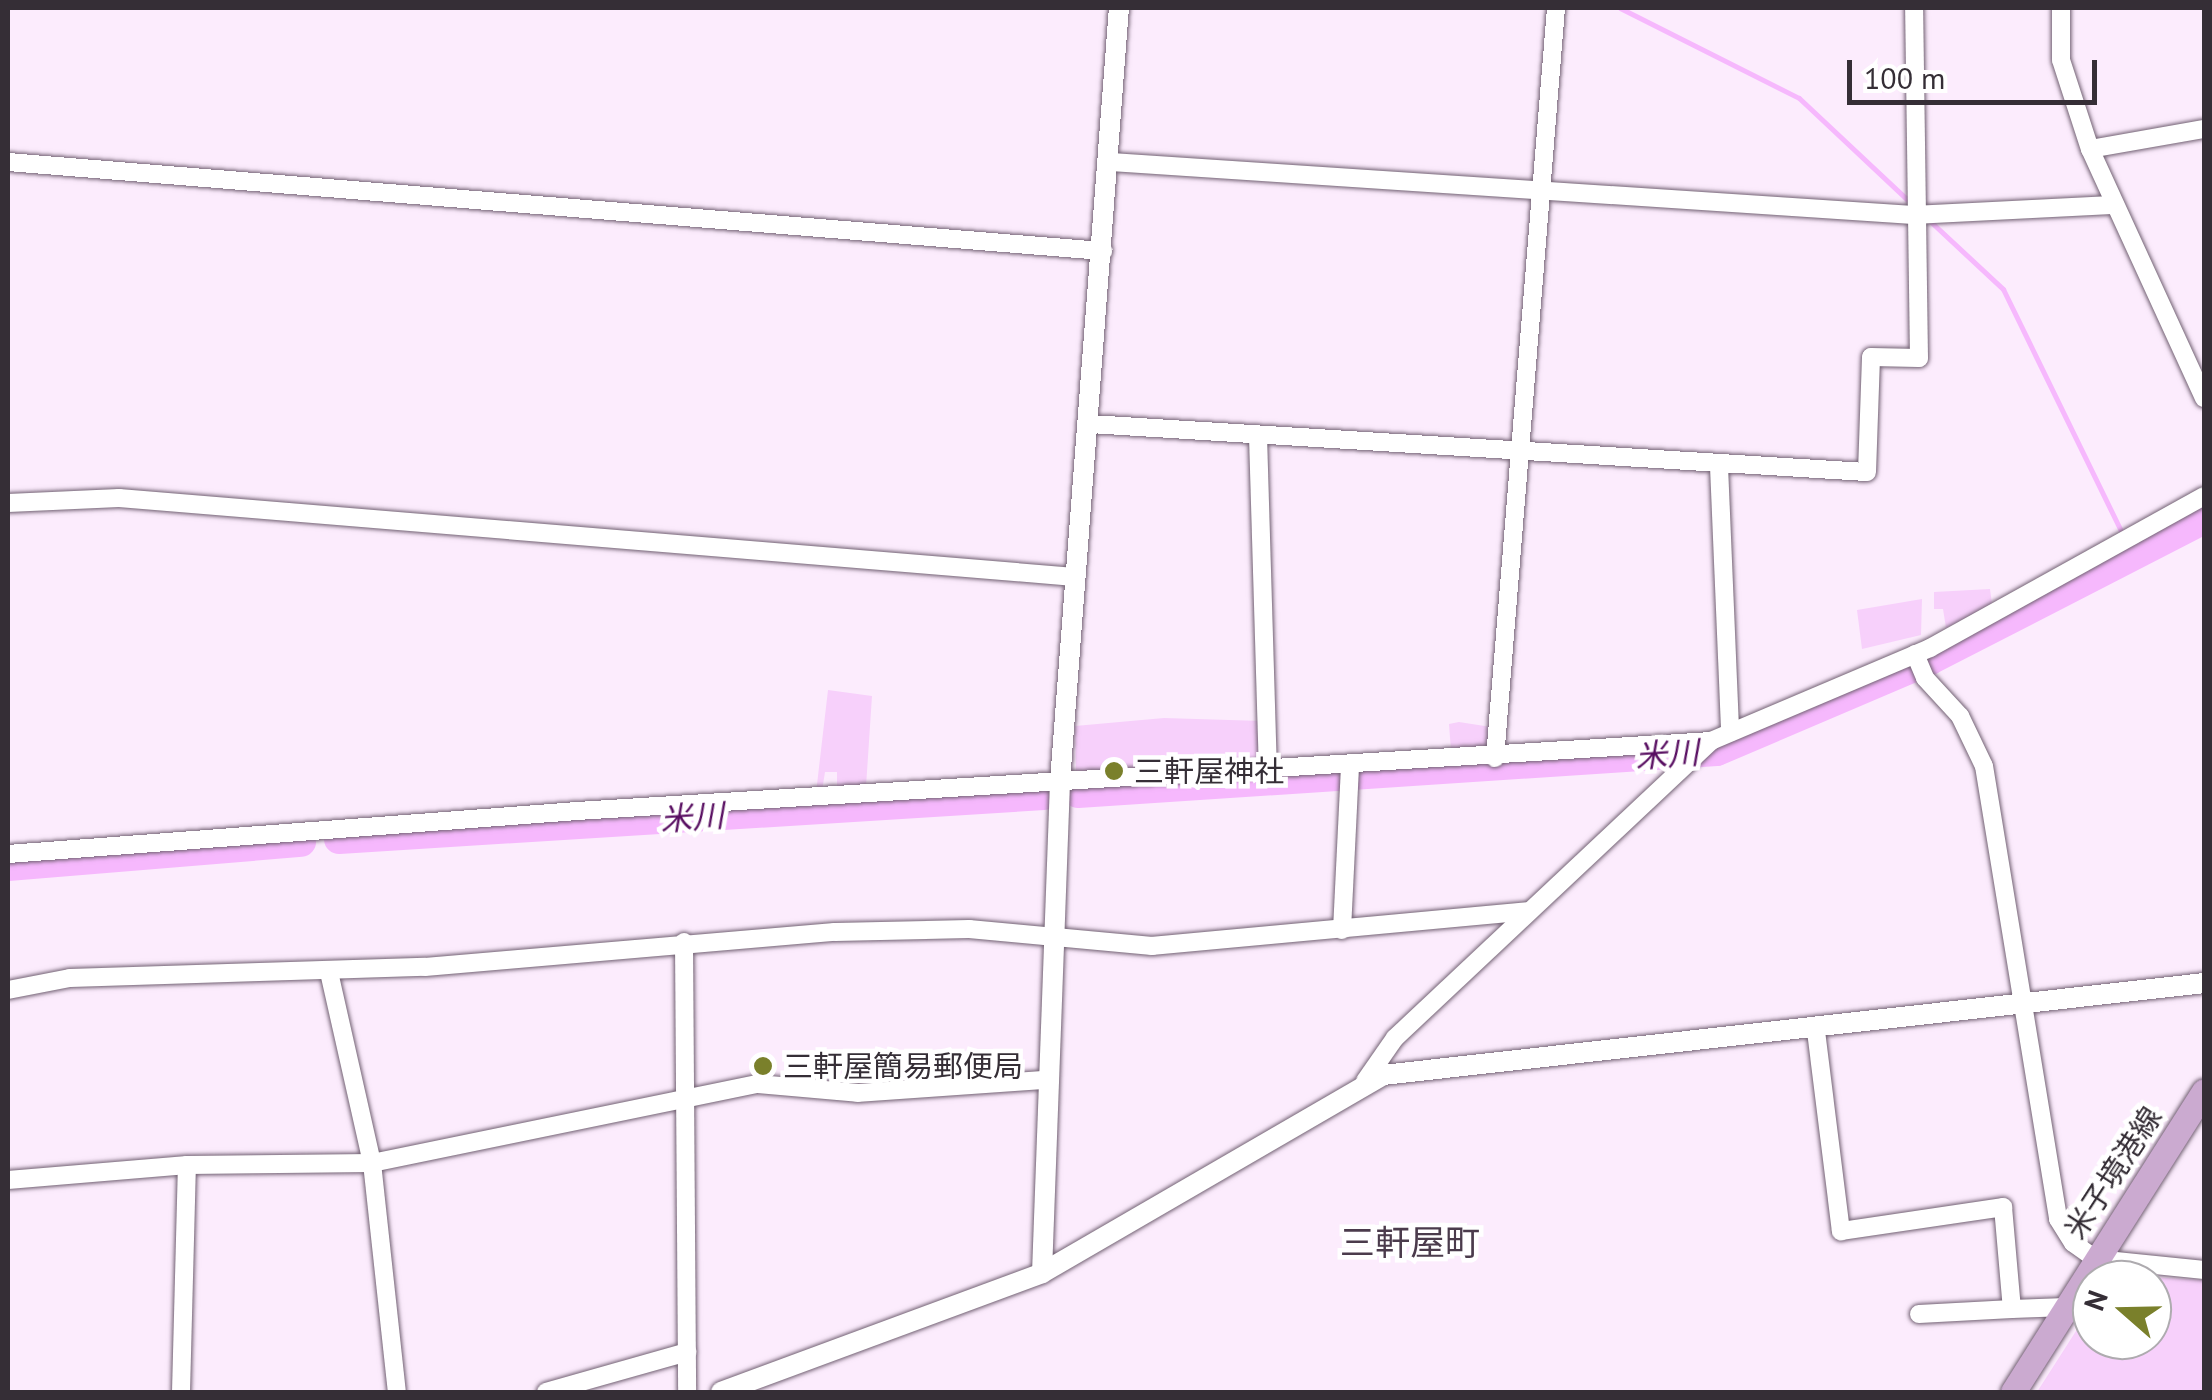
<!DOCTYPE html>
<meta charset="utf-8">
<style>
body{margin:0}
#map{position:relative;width:2212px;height:1400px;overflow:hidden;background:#fcecfd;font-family:"PT Sans","Noto Sans JP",sans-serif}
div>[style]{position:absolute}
.green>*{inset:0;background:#f7d0fb}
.stream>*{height:5px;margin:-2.5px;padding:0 2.5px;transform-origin:2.5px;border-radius:2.5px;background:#f6b8fd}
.river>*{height:30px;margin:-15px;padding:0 15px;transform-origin:15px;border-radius:15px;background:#f6b8fd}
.roads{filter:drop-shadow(0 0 2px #726173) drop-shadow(0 0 2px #726173)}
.minor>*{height:18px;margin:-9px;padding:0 9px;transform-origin:9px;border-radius:9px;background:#fff}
.tertiary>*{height:20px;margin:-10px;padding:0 10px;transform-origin:10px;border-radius:10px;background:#fff}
.primary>*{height:25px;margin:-12.5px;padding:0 12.5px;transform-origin:12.5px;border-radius:12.5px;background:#cbaad0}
.dots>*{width:28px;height:28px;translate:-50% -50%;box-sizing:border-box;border:5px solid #fff;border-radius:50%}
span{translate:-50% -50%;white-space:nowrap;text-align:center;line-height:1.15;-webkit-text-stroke:9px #fff;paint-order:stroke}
.poi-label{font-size:30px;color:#352e36}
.left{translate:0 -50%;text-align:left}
.street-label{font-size:30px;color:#352e36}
.water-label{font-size:32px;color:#580e61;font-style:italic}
.quarter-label{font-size:35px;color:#4b3b4c}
.frame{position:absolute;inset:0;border:10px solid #352e36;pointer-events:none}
.north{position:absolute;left:2072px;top:1260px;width:100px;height:100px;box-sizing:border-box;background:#fff;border:2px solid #aeabaf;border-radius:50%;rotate:290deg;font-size:28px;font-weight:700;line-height:40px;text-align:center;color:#352e36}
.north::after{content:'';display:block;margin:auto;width:35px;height:45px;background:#7a802b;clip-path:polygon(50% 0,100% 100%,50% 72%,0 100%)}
.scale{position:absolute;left:1847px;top:60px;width:250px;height:45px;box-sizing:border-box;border:5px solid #352e36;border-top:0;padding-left:12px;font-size:30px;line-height:35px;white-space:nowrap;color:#352e36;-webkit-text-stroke:8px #fff;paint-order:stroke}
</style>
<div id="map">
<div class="green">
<div style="clip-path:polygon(1990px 589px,1992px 604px,1946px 628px,1943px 609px,1934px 609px,1934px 592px)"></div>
<div style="clip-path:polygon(1922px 599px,1921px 635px,1862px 649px,1857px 610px)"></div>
<div style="clip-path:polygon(828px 690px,872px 696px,866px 787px,837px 789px,837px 772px,825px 772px,822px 791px,816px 793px)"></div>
<div style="clip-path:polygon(1164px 718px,1262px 721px,1263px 759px,1121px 774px,1076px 772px,1075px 726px)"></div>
<div style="clip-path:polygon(1459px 722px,1491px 727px,1488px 750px,1451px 751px,1449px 724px)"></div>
<div style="clip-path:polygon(2112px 1275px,2204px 1280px,2204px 1392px,2037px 1392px,2092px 1306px,2092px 1340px,2152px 1340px,2152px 1280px,2109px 1280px)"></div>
</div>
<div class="stream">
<div style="left:1620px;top:8px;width:200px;rotate:26.7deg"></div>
<div style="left:1799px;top:98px;width:154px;rotate:43.2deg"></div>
<div style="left:1930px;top:221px;width:100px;rotate:43deg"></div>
<div style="left:2003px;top:289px;width:274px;rotate:64deg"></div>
</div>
<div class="river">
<div style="left:1078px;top:793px;width:640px;rotate:-3.76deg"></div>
<div style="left:1717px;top:751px;width:232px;rotate:-23.1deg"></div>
<div style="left:1930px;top:660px;width:308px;rotate:-27.2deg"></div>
<div style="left:339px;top:839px;width:706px;rotate:-3.57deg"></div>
<div style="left:8px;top:866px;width:294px;rotate:-4.7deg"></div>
</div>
<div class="roads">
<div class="minor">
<div style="left:2061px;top:8px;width:52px;rotate:90deg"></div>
<div style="left:2061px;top:60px;width:94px;rotate:72deg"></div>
<div style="left:2090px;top:149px;width:274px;rotate:65.4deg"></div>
<div style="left:2090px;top:149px;width:116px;rotate:-10deg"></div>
<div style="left:8px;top:162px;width:1099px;rotate:4.65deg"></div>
<div style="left:1111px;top:162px;width:804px;rotate:3.78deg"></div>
<div style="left:1913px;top:215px;width:199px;rotate:-2.9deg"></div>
<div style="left:1090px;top:424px;width:778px;rotate:3.54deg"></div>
<div style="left:1867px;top:472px;width:115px;rotate:-88deg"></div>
<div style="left:1871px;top:357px;width:48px;rotate:1.2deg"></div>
<div style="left:1919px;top:358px;width:350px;rotate:-90.8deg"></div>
<div style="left:1258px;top:436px;width:333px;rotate:88.3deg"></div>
<div style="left:1719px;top:466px;width:266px;rotate:87.6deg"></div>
<div style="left:8px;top:503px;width:111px;rotate:-2.6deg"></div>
<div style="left:119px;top:498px;width:959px;rotate:4.72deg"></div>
<div style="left:1915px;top:654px;width:26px;rotate:67deg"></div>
<div style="left:1925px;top:678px;width:52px;rotate:47.4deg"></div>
<div style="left:1960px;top:716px;width:55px;rotate:64.4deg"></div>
<div style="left:1984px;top:766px;width:459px;rotate:80.7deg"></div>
<div style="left:2058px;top:1219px;width:28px;rotate:58deg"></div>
<div style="left:2073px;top:1243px;width:28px;rotate:35deg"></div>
<div style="left:2096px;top:1259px;width:109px;rotate:5.8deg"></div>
<div style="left:1495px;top:758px;width:752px;rotate:-85.35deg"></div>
<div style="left:8px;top:854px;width:571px;rotate:-4.32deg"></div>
<div style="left:577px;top:811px;width:1136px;rotate:-3.53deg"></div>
<div style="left:1342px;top:930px;width:165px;rotate:-87.2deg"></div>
<div style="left:684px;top:942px;width:450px;rotate:89.6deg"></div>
<div style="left:329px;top:972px;width:196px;rotate:77.3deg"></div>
<div style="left:372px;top:1163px;width:230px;rotate:83.8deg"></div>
<div style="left:8px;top:990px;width:63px;rotate:-11deg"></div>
<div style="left:70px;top:978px;width:355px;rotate:-1.8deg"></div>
<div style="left:425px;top:967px;width:411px;rotate:-4.9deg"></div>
<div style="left:835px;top:932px;width:134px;rotate:-1.3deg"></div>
<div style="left:969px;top:929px;width:184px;rotate:5.3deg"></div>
<div style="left:1152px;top:946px;width:376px;rotate:-5.3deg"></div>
<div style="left:1816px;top:1031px;width:202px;rotate:82.9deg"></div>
<div style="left:1841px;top:1231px;width:164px;rotate:-8.4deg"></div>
<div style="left:2003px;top:1207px;width:102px;rotate:85deg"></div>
<div style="left:2012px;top:1309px;width:54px;rotate:-2.1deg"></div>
<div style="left:1365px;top:1081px;width:52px;rotate:-55.1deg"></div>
<div style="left:1395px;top:1038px;width:434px;rotate:-43.2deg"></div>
<div style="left:1711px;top:741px;width:238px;rotate:-23deg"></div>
<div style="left:1930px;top:648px;width:313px;rotate:-29deg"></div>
<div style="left:8px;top:1180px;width:180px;rotate:-4.8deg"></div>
<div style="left:187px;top:1165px;width:185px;rotate:-0.6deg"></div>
<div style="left:372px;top:1163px;width:394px;rotate:-11.6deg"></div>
<div style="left:758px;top:1084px;width:100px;rotate:5.1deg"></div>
<div style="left:858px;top:1093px;width:187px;rotate:-4deg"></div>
<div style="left:1919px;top:1314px;width:93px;rotate:-3.1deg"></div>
<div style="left:181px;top:1392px;width:227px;rotate:-88.5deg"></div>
<div style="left:546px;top:1392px;width:147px;rotate:-15.8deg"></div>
</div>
<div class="tertiary">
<div style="left:1042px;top:1273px;width:492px;rotate:-87.9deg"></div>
<div style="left:1060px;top:781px;width:775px;rotate:-85.64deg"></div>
<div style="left:721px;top:1392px;width:342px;rotate:-20.3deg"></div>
<div style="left:1042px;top:1273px;width:394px;rotate:-30.1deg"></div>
<div style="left:1383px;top:1075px;width:826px;rotate:-6.39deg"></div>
</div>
<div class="primary">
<div style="left:2013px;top:1392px;width:356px;rotate:-57.6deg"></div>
</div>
</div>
<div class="dots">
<div style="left:1114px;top:771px;background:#7a802b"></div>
<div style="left:763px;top:1066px;background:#7a802b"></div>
</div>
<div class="poi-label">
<span class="left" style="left:1134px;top:771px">三軒屋神社</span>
<span class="left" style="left:783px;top:1066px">三軒屋簡易郵便局</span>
</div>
<div class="street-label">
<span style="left:2113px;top:1173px;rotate:-57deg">米子境港線</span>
</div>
<div class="water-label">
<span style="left:1667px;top:754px;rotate:-4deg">米川</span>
<span style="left:692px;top:817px;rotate:-4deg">米川</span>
</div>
<div class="quarter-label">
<span style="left:1410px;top:1242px">三軒屋町</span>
</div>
<div class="frame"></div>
<div class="north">N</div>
<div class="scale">100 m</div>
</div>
